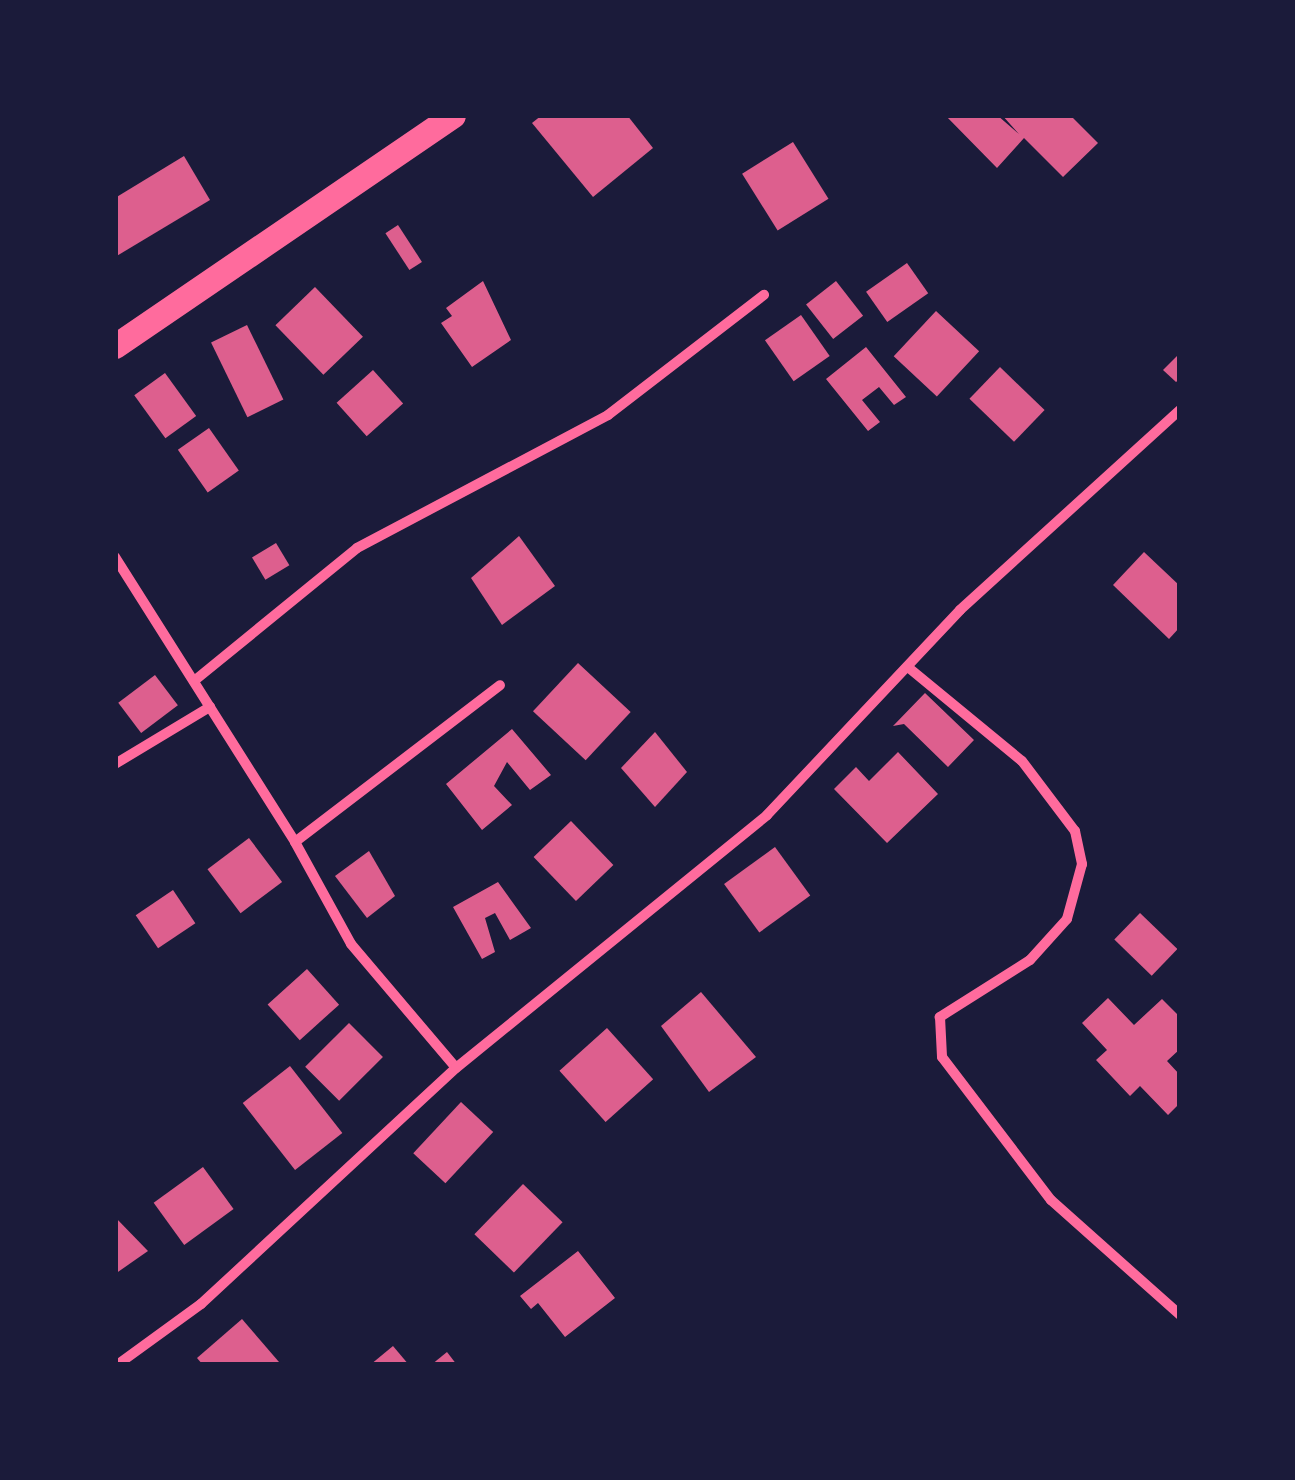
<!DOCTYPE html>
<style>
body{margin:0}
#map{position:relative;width:1295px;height:1480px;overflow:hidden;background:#1b1b3a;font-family:Poppins,sans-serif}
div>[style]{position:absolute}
.building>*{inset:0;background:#dd5f8e;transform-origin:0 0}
.minor>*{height:10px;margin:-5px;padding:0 5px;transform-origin:5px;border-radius:5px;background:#ff6b9d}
.primary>*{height:25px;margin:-12.5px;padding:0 12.5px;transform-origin:12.5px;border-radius:12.5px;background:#ff6b9d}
span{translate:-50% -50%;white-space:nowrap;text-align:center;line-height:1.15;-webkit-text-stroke:8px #1b1b3a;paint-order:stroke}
.frame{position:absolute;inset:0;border:118px solid #1b1b3a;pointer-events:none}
</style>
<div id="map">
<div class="building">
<div style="clip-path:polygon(542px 115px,627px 115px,653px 148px,593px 197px,532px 123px)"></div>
<div style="clip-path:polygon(945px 115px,997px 115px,1019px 134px,1002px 115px,1070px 115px,1098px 143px,1063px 177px,1024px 138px,997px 168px)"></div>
<div style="left:793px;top:142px;width:67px;height:60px;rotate:58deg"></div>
<div style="clip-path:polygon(184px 156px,210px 200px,115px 257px,115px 198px)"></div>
<div style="left:398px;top:225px;width:44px;height:15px;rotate:57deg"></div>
<div style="left:907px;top:263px;width:37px;height:50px;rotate:55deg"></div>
<div style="clip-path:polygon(483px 281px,511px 340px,472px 367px,441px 323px,452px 316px,446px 308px)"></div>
<div style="left:836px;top:281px;width:44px;height:38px;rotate:52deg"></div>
<div style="left:315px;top:287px;width:69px;height:55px;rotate:46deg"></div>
<div style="left:936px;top:311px;width:59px;height:62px;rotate:43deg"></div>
<div style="left:801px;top:315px;width:50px;height:44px;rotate:55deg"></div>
<div style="left:247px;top:325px;width:83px;height:40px;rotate:64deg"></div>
<div style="clip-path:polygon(866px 347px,906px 397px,894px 405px,879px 387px,862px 400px,880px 422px,868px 431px,826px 379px)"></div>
<div style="clip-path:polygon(1180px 353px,1180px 379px,1176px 382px,1163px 370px)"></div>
<div style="left:1000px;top:367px;width:62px;height:44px;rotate:44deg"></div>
<div style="left:373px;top:370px;width:45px;height:49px;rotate:48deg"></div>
<div style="left:165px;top:373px;width:53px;height:38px;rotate:54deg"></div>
<div style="left:209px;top:428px;width:52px;height:38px;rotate:55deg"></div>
<div style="clip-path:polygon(519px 536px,555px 586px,502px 625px,471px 578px)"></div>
<div style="left:276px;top:543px;width:26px;height:28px;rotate:59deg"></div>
<div style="clip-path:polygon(1144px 552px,1180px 586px,1180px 627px,1169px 639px,1113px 585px)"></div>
<div style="left:578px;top:663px;width:72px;height:66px;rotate:43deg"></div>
<div style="left:155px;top:675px;width:38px;height:46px;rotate:53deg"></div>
<div style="clip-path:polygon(925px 693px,974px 740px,948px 767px,904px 724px,893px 726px)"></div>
<div style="clip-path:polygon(512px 729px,551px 775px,530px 790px,507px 762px,494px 786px,512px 805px,482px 830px,446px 784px)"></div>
<div style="clip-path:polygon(655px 732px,687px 772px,655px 807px,621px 768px)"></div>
<div style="clip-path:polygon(898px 752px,938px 794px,887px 843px,834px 789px,856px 767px,869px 781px)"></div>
<div style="left:571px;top:821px;width:61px;height:52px;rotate:46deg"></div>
<div style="left:249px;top:838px;width:55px;height:52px;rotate:53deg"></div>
<div style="left:775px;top:847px;width:60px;height:63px;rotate:54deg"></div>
<div style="clip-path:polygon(369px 851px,395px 896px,367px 918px,335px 876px)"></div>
<div style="clip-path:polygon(498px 882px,531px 928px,510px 940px,495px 913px,485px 918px,495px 952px,482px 959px,453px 907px)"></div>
<div style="left:173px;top:890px;width:40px;height:45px;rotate:56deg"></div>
<div style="left:1140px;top:913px;width:52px;height:37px;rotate:44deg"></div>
<div style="left:307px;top:969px;width:48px;height:53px;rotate:48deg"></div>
<div style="clip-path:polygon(701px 992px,756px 1057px,709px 1092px,661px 1026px)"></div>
<div style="clip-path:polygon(1108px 998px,1134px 1025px,1162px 999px,1180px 1017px,1180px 1049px,1167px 1061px,1180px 1075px,1180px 1103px,1168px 1115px,1140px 1086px,1130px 1096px,1096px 1060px,1107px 1050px,1082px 1023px)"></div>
<div style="left:349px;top:1023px;width:48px;height:62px;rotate:45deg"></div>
<div style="left:607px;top:1028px;width:69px;height:64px;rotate:48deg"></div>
<div style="left:290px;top:1066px;width:85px;height:60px;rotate:52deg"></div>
<div style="left:461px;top:1102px;width:44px;height:70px;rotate:43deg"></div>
<div style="left:203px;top:1167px;width:52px;height:61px;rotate:54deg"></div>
<div style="left:523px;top:1184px;width:55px;height:70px;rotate:44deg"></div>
<div style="clip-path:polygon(115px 1217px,148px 1251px,115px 1274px)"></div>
<div style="clip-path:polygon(578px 1251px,615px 1298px,565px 1337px,538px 1303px,531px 1309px,520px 1296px)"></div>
<div style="clip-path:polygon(242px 1319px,279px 1362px,203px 1365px,197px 1358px)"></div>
<div style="clip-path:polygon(393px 1346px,409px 1365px,370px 1365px)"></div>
<div style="clip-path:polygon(447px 1352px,457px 1365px,431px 1365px)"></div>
</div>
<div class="minor">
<div style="left:115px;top:557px;width:337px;rotate:57.7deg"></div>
<div style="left:295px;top:842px;width:258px;rotate:-37.4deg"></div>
<div style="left:909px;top:668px;width:146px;rotate:39.5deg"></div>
<div style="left:1022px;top:761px;width:88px;rotate:52.9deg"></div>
<div style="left:1075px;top:831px;width:34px;rotate:78deg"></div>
<div style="left:1082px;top:864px;width:57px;rotate:105.3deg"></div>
<div style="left:1067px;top:919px;width:55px;rotate:132.1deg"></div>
<div style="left:1030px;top:960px;width:107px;rotate:147.7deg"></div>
<div style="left:940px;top:1017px;width:40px;rotate:87.1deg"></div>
<div style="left:942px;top:1057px;width:180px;rotate:52.7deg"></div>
<div style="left:1051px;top:1200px;width:173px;rotate:41.7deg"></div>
<div style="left:194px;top:681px;width:210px;rotate:-39.2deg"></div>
<div style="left:357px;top:548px;width:284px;rotate:-27.9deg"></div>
<div style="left:608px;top:415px;width:197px;rotate:-37.6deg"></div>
<div style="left:115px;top:764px;width:111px;rotate:-31deg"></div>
<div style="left:295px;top:842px;width:116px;rotate:61.2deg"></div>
<div style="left:351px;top:944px;width:162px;rotate:49.7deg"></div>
<div style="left:117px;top:1365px;width:104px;rotate:-36deg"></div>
<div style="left:201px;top:1304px;width:347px;rotate:-42.8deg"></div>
<div style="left:456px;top:1068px;width:401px;rotate:-39.1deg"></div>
<div style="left:767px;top:815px;width:282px;rotate:-46.7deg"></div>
<div style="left:960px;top:610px;width:297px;rotate:-42.3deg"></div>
</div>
<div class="primary">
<div style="left:115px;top:346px;width:409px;rotate:-34.3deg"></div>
</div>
<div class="frame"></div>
</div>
